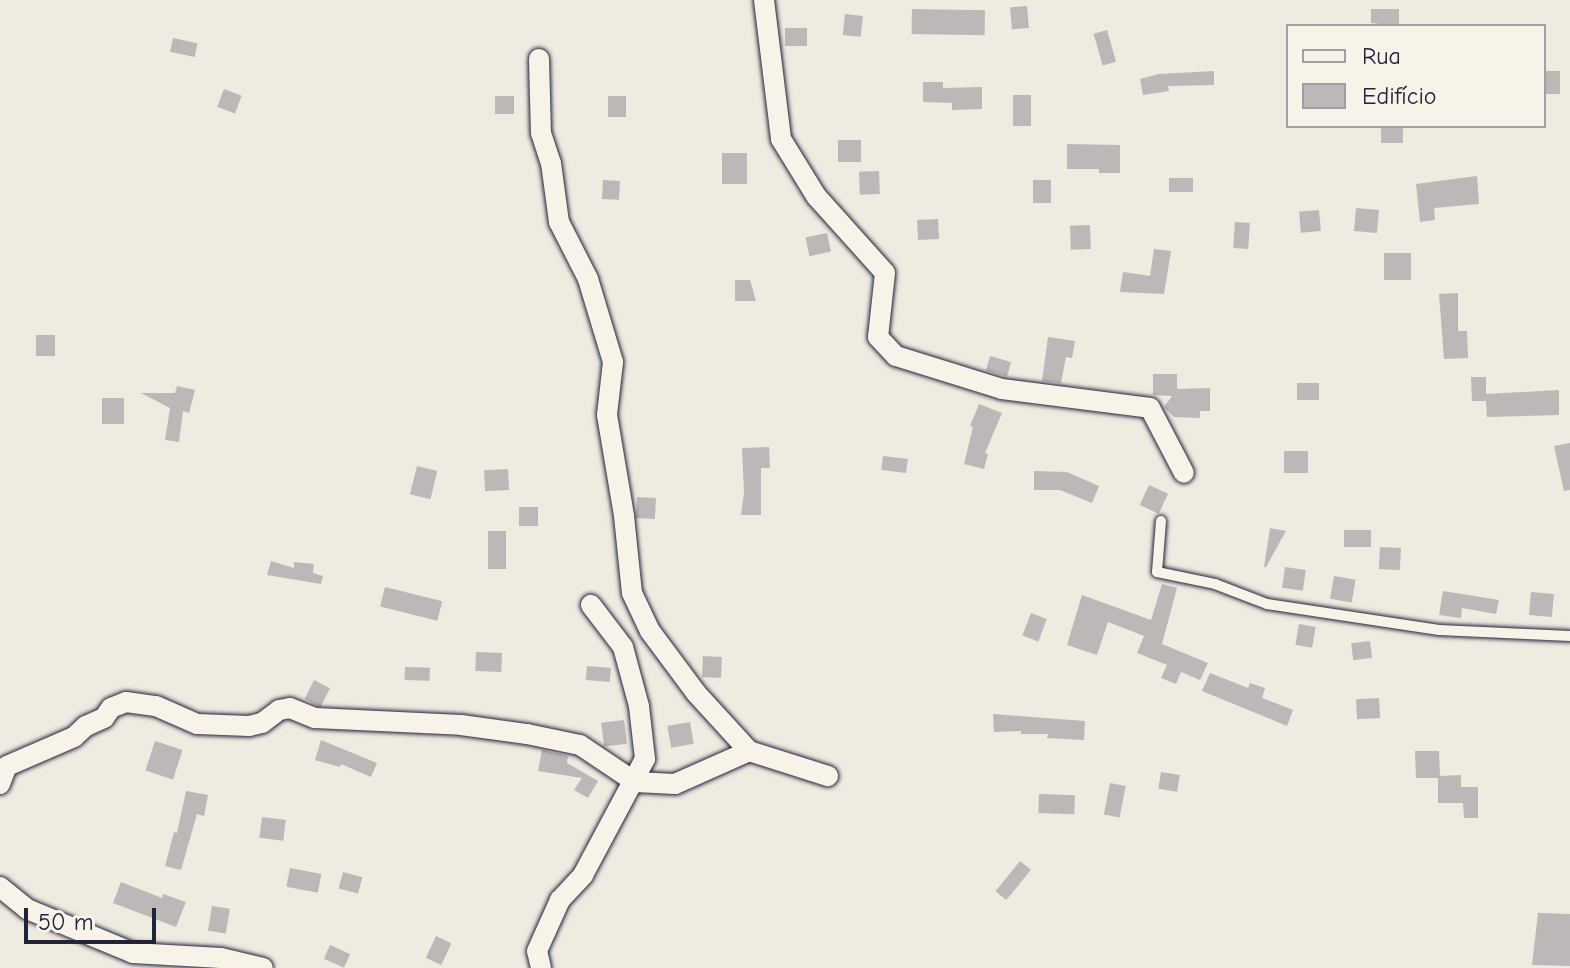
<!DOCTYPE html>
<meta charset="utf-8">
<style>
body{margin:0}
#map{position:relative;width:1570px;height:968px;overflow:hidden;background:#eeebe1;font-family:"Comic Neue",sans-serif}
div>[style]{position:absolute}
.building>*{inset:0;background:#bbb8b7;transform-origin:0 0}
.roads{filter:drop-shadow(0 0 2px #22223b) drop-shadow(0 0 2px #22223b)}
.service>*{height:10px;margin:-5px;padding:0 5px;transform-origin:5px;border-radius:5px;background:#f7f3e8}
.minor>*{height:20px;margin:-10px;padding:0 10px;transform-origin:10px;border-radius:10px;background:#f7f3e8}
span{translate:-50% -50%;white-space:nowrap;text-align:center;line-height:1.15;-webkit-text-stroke:7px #f7f3e8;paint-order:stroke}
.legend{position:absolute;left:1286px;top:24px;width:260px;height:104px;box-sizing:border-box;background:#f7f3e8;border:2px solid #a29fa3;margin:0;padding:10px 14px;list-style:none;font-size:24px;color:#22223b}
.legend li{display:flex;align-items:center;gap:16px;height:40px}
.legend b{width:40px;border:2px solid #a29fa3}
.scale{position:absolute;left:24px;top:908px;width:132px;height:36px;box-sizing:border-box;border:4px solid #22223b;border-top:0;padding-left:10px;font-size:24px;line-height:28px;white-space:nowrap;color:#22223b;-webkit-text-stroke:6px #f7f3e8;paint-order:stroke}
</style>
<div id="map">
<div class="building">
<div style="left:1027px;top:6px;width:22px;height:17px;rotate:85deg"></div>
<div style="left:912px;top:9px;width:73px;height:25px;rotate:1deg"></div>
<div style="clip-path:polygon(1371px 9px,1399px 9px,1399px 26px,1371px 23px)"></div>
<div style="left:845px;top:14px;width:18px;height:21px;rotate:6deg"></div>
<div style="left:785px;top:28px;width:22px;height:18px"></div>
<div style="left:1107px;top:30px;width:33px;height:14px;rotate:74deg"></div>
<div style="left:173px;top:38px;width:25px;height:14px;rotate:12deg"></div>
<div style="clip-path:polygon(1214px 71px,1214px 85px,1168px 86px,1169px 91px,1143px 95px,1140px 79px,1159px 74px)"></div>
<div style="left:1544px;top:71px;width:16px;height:23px"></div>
<div style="clip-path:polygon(923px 82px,943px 82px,943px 88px,982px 87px,982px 109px,952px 110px,952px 103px,923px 102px)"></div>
<div style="left:224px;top:89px;width:19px;height:19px;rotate:21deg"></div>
<div style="left:1013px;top:95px;width:18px;height:31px"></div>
<div style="left:495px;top:96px;width:19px;height:18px"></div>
<div style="left:626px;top:96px;width:21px;height:18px;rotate:90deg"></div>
<div style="left:1381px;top:126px;width:22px;height:17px"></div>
<div style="left:838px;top:140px;width:23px;height:22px"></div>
<div style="clip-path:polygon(1067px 144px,1120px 145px,1120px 173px,1099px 173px,1099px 169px,1067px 169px)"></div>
<div style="left:722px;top:153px;width:25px;height:31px"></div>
<div style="left:879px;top:171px;width:23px;height:20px;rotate:88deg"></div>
<div style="clip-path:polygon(1477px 176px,1479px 204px,1434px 208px,1435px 220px,1420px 222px,1416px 184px)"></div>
<div style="left:1169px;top:178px;width:24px;height:14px"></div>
<div style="left:603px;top:180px;width:17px;height:19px;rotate:3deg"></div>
<div style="left:1033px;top:180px;width:18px;height:23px"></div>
<div style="left:1356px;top:208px;width:23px;height:23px;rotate:5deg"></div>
<div style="left:1319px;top:210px;width:21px;height:20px;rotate:85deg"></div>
<div style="left:938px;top:219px;width:20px;height:21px;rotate:87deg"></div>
<div style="left:1235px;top:222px;width:15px;height:26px;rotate:4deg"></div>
<div style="left:1090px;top:225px;width:24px;height:20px;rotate:88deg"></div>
<div style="left:827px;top:233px;width:19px;height:22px;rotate:78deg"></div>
<div style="clip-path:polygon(1154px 249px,1171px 251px,1164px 294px,1120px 292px,1123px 272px,1150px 276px)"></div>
<div style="left:1384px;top:253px;width:27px;height:27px"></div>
<div style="clip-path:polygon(735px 280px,750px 280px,756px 301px,735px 301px)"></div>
<div style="clip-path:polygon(1458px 293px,1458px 331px,1467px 331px,1468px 358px,1444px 359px,1439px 294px)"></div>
<div style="left:36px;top:335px;width:19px;height:21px"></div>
<div style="clip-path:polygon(1048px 337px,1075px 341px,1072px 358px,1066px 357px,1061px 383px,1042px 381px)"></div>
<div style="left:990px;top:356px;width:22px;height:15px;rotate:16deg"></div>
<div style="clip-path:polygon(1153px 374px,1177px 374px,1177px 389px,1210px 388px,1210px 411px,1200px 411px,1200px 418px,1174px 417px,1164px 407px,1172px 396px,1153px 395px)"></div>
<div style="clip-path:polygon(1471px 377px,1486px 377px,1486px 394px,1559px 390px,1559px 415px,1487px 417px,1486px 401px,1472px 401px)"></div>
<div style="left:1297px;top:383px;width:22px;height:17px"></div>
<div style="clip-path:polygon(177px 386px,195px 390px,189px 413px,183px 411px,179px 442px,165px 440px,170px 408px,141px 393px,175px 393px)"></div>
<div style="left:124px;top:398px;width:26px;height:22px;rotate:90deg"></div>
<div style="clip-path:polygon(979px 404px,1002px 413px,985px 453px,988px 454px,984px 469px,964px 464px,973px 427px,970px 426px)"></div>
<div style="clip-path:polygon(1570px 443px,1570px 490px,1564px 491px,1554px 446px)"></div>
<div style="clip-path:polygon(769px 447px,770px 468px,761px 468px,761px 515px,741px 515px,744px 492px,742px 448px)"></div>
<div style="left:1284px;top:451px;width:24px;height:22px"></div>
<div style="left:883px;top:456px;width:25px;height:14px;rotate:7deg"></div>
<div style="left:417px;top:466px;width:21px;height:29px;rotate:14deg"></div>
<div style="left:508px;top:469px;width:21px;height:24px;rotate:87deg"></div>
<div style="clip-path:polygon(1034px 471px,1067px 472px,1099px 486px,1092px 503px,1060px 490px,1034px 490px)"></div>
<div style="left:1149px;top:485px;width:21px;height:22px;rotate:25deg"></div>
<div style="left:637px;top:497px;width:19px;height:21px;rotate:3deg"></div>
<div style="left:519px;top:507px;width:19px;height:19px"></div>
<div style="clip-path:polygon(1270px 528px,1286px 531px,1266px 567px,1264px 567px)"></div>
<div style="left:1344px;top:530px;width:27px;height:17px"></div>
<div style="left:488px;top:531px;width:18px;height:38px"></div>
<div style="left:1380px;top:547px;width:21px;height:22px;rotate:3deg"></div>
<div style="clip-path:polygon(271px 561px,294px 568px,294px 562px,314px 564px,313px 573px,323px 576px,321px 584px,267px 575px)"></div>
<div style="left:1285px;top:567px;width:21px;height:21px;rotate:8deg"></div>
<div style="left:1334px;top:576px;width:22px;height:23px;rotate:10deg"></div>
<div style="clip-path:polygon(1162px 584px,1177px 588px,1162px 644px,1208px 663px,1200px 680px,1181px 672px,1176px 684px,1161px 678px,1167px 665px,1137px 653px,1144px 636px,1108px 622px,1097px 655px,1067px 645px,1082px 595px,1151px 620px)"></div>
<div style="left:385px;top:587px;width:59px;height:20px;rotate:14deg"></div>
<div style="clip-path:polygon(1443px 591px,1499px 600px,1496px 614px,1462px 608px,1461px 618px,1439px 615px)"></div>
<div style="left:1531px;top:592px;width:23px;height:23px;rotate:5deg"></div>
<div style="left:1031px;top:613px;width:17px;height:24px;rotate:21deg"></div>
<div style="left:1299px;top:624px;width:17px;height:21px;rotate:10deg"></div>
<div style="left:1370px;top:641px;width:17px;height:19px;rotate:83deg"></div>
<div style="left:476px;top:652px;width:26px;height:19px;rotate:2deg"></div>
<div style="left:703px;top:656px;width:19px;height:21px;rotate:3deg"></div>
<div style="left:587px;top:666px;width:24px;height:14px;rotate:5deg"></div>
<div style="left:405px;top:667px;width:25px;height:13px;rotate:2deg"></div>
<div style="clip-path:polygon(1210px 673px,1248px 688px,1250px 683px,1265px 688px,1262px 698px,1293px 710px,1287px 726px,1202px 691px)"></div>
<div style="left:314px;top:680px;width:18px;height:21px;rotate:27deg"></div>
<div style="left:1379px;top:698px;width:20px;height:23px;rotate:87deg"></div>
<div style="clip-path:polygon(993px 714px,1085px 721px,1084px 740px,1047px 738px,1048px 734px,1021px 734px,1021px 731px,994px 732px)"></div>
<div style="left:624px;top:720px;width:24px;height:23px;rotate:83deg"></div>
<div style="left:690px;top:722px;width:22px;height:23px;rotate:80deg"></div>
<div style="clip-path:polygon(321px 740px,377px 763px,371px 777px,341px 764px,340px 767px,315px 760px)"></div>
<div style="left:155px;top:741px;width:29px;height:31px;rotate:18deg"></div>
<div style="clip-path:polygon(542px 750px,568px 756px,567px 763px,598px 781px,588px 798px,574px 790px,582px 778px,538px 771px)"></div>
<div style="clip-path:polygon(1415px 751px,1439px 751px,1440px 776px,1461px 775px,1461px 787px,1478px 787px,1478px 818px,1464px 818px,1463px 803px,1438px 803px,1438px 778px,1416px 778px)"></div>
<div style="left:1161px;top:772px;width:19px;height:17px;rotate:9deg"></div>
<div style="left:1110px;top:783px;width:16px;height:32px;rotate:11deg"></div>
<div style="clip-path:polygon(186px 791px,208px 795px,204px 816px,197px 814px,181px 870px,165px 866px,174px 832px,177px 833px)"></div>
<div style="left:1039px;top:794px;width:36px;height:19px;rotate:2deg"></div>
<div style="left:262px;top:817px;width:24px;height:21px;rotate:7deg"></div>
<div style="left:1020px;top:861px;width:14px;height:39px;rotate:39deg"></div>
<div style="left:290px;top:868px;width:32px;height:19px;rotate:11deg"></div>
<div style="left:343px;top:872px;width:20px;height:17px;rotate:15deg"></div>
<div style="clip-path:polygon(121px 882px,162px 898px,163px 894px,186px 902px,176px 927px,113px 903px)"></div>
<div style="left:212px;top:906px;width:18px;height:25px;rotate:9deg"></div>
<div style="clip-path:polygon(1538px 913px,1570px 914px,1570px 966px,1532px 965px)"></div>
<div style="left:436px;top:936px;width:17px;height:24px;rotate:25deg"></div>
<div style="left:330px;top:945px;width:22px;height:15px;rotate:24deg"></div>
</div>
<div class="roads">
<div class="service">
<div style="left:1161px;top:521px;width:51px;rotate:94.5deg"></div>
<div style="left:1157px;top:572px;width:59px;rotate:11.7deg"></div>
<div style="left:1215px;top:584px;width:56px;rotate:21deg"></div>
<div style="left:1267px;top:604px;width:174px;rotate:8.6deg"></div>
<div style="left:1439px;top:630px;width:131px;rotate:2.6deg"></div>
</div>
<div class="minor">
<div style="left:764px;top:0;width:140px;rotate:83deg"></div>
<div style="left:781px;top:139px;width:67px;rotate:58.4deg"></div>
<div style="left:816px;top:196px;width:103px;rotate:48.1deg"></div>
<div style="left:885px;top:273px;width:64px;rotate:96.2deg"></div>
<div style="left:878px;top:337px;width:26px;rotate:47deg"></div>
<div style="left:896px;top:356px;width:111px;rotate:17.3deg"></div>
<div style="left:1002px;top:389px;width:149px;rotate:7.3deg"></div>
<div style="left:1150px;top:408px;width:73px;rotate:62.4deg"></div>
<div style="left:539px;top:59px;width:74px;rotate:88.5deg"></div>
<div style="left:541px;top:133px;width:32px;rotate:72deg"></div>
<div style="left:551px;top:163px;width:60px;rotate:82.3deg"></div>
<div style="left:559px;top:222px;width:64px;rotate:63deg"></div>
<div style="left:588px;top:279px;width:87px;rotate:73.2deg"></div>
<div style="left:613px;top:362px;width:53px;rotate:96.5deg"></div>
<div style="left:607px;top:415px;width:102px;rotate:80.4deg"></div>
<div style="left:624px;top:516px;width:77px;rotate:84.1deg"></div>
<div style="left:632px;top:593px;width:42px;rotate:64.7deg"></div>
<div style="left:650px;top:631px;width:77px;rotate:53.4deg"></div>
<div style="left:696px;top:693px;width:79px;rotate:47.6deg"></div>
<div style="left:0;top:784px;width:19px;rotate:-69deg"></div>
<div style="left:7px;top:766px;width:73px;rotate:-23.4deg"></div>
<div style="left:74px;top:737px;width:16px;rotate:-43deg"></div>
<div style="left:86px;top:726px;width:20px;rotate:-24deg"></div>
<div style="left:104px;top:718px;width:12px;rotate:-55deg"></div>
<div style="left:111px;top:708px;width:16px;rotate:-22deg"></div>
<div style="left:126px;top:702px;width:30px;rotate:8deg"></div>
<div style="left:156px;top:706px;width:45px;rotate:23.7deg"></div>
<div style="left:197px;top:724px;width:52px;rotate:2.2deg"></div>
<div style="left:249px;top:726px;width:13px;rotate:-13deg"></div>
<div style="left:262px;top:723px;width:21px;rotate:-37deg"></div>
<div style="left:279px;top:710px;width:11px;rotate:-10deg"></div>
<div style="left:290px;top:708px;width:27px;rotate:22deg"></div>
<div style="left:315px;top:718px;width:146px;rotate:2.7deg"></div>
<div style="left:461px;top:725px;width:67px;rotate:7.8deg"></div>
<div style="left:527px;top:734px;width:54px;rotate:11.7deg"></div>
<div style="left:580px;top:745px;width:66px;rotate:33.9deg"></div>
<div style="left:635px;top:782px;width:40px;rotate:2.9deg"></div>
<div style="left:675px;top:784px;width:81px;rotate:-24deg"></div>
<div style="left:749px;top:751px;width:83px;rotate:17.6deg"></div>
<div style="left:0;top:887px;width:35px;rotate:39deg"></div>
<div style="left:27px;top:909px;width:115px;rotate:22.5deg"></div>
<div style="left:133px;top:953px;width:88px;rotate:3.3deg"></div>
<div style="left:221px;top:958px;width:43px;rotate:13.4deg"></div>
<div style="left:541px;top:968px;width:17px;rotate:-103deg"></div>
<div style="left:537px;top:951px;width:56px;rotate:-65.7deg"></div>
<div style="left:560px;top:900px;width:34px;rotate:-47deg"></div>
<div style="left:583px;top:875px;width:132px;rotate:-61.9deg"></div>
<div style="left:645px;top:759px;width:53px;rotate:-96.5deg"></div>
<div style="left:639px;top:706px;width:61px;rotate:-105.2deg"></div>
<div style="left:623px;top:647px;width:53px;rotate:-127.3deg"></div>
</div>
</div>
<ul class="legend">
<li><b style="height:10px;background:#f7f3e8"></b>Rua</li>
<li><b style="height:22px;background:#bbb8b7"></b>Edifício</li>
</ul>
<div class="scale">50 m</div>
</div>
